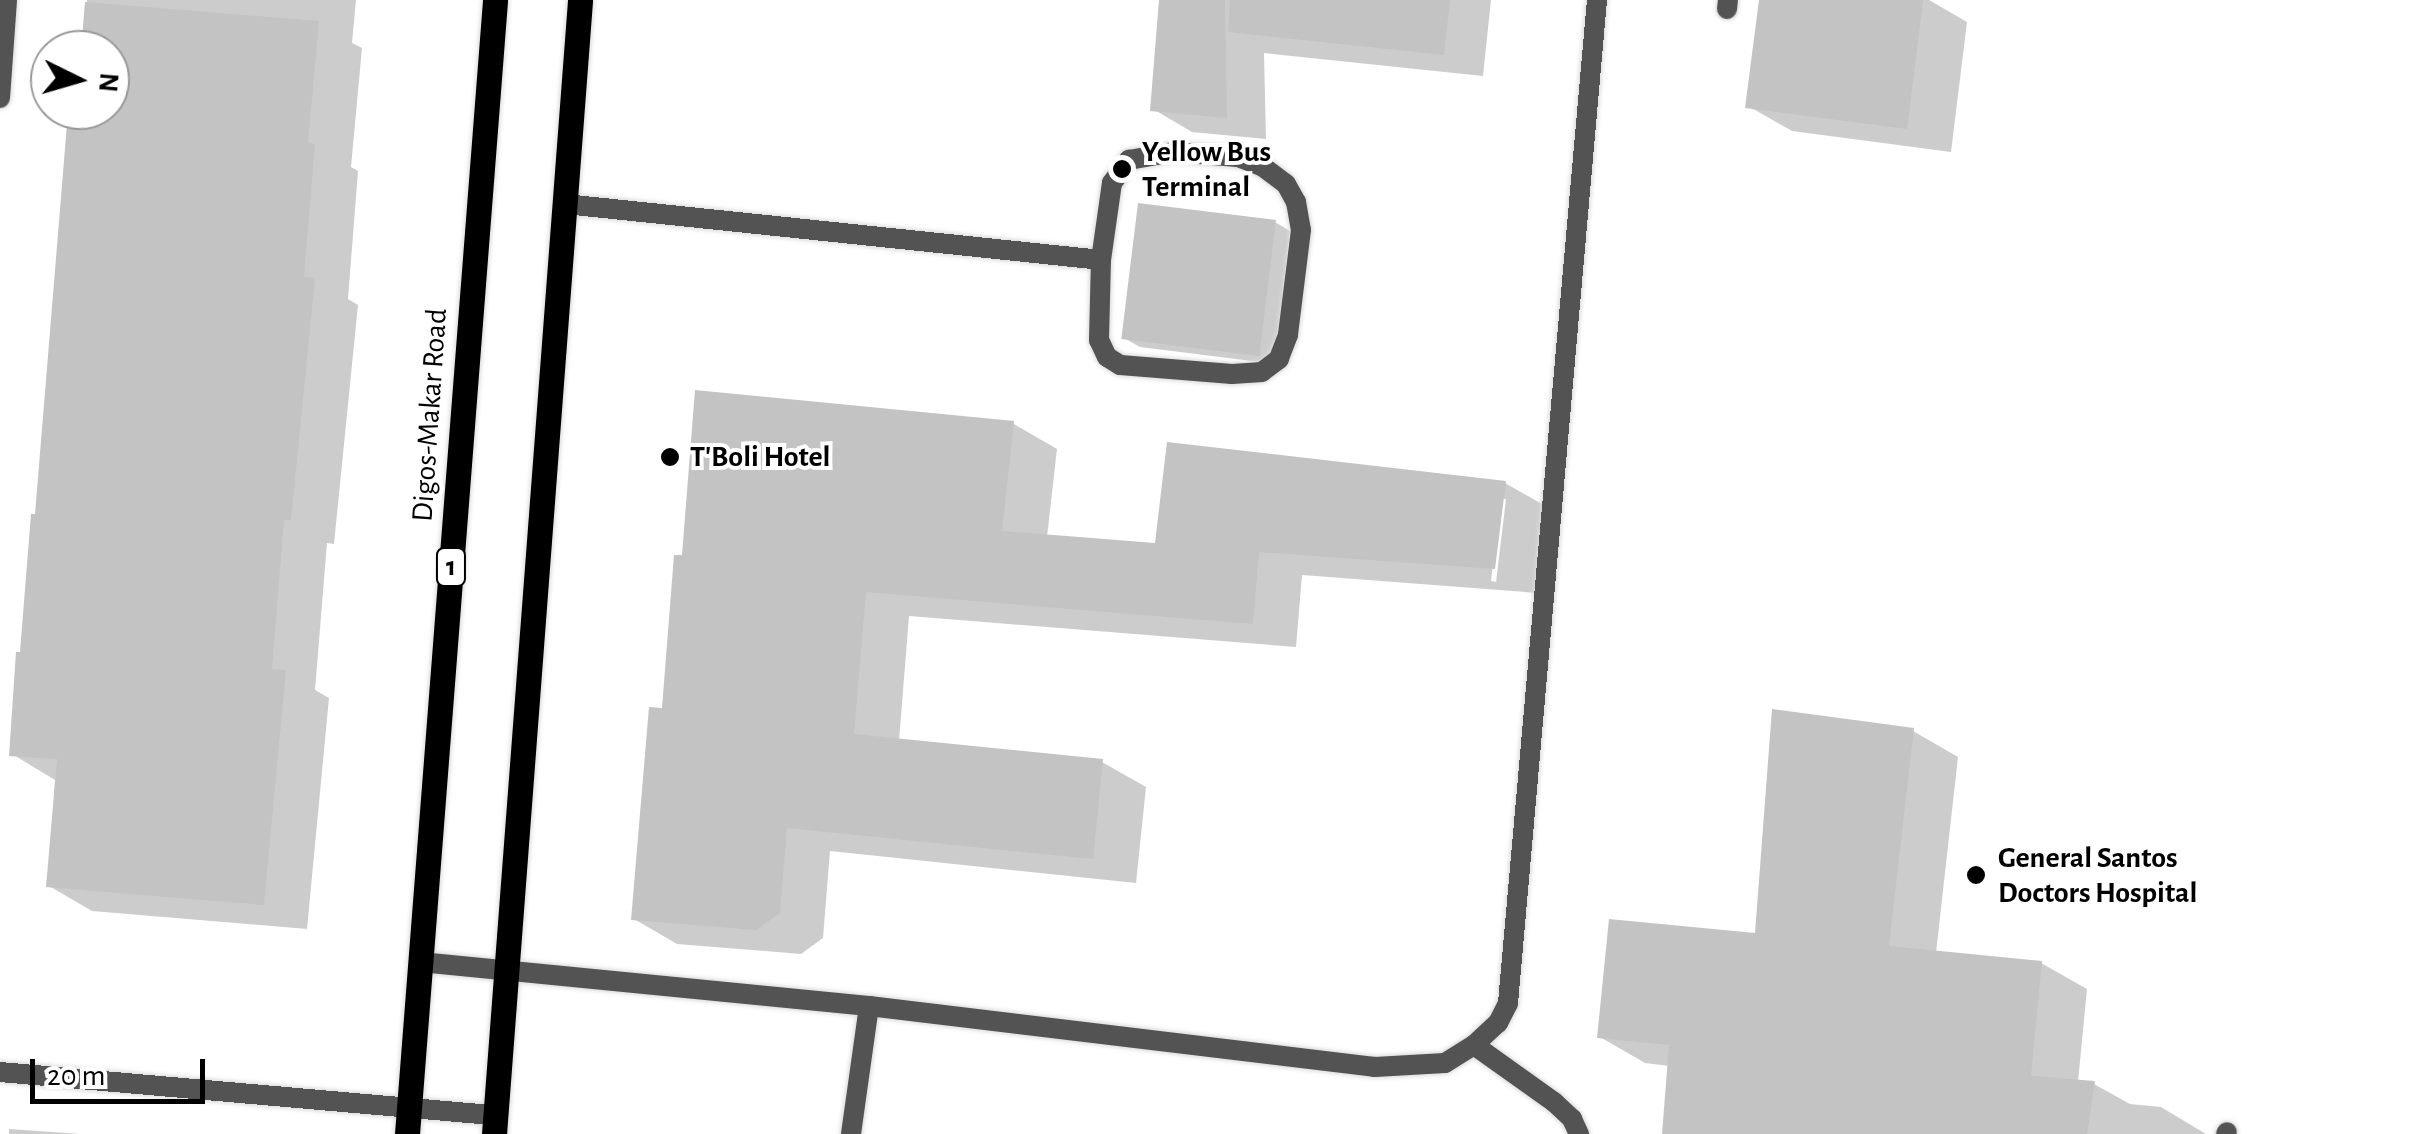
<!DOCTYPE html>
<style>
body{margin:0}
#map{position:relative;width:2414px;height:1134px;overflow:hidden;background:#fff;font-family:"Alegreya Sans",sans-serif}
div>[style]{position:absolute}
.shadow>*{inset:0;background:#0003}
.building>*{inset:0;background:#c3c3c3;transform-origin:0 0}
.roads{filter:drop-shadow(0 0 2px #dbdbdb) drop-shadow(0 0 2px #dbdbdb)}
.service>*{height:20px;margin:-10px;padding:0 10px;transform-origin:10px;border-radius:10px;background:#535353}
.minor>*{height:20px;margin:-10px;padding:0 10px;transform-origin:10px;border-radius:10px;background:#535353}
.primary>*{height:25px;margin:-12.5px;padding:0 12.5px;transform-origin:12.5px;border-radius:12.5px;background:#000}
.dots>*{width:28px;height:28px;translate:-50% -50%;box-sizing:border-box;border:5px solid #fff;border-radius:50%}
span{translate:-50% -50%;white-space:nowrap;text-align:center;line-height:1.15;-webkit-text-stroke:8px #fff;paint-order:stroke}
.shield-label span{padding:2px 8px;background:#fff;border:2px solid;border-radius:8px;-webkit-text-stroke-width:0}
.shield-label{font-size:28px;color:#000;font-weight:700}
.poi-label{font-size:30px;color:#000;font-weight:700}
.left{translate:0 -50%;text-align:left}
.street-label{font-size:30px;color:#000}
.north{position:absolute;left:30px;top:30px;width:100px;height:100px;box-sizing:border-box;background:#fff;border:2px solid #999;border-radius:50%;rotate:95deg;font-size:28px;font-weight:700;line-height:40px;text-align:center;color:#000}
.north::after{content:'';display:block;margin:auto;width:35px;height:45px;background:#000;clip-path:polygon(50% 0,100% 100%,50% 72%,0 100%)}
.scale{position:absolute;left:30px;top:1059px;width:175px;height:45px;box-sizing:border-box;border:5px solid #000;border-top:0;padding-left:12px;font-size:30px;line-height:35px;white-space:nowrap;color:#000;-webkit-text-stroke:8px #fff;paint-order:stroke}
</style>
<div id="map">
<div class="shadow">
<div style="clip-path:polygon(87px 0,356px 0,352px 43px,362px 48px,351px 167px,358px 171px,348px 299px,358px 305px,334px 544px,327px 543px,315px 690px,329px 698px,307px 929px,92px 911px,49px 886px,55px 780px,12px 754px,79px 110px,110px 110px,110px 50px,83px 50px)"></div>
<div style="clip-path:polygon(1162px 0,1491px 0,1483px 76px,1264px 53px,1266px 139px,1192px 132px,1153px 109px)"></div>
<div style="clip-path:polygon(1762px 0,1929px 0,1967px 22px,1951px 152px,1792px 131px,1748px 106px)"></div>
<div style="clip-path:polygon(1275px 222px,1290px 231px,1275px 364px,1140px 347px,1124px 338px)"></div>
<div style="clip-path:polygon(evenodd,1014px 424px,1057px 449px,1047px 537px,1157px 546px,1505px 483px,1549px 508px,1538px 593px,1302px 575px,1296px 647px,909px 616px,899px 741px,1102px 762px,1146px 787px,1136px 883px,830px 851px,823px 938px,801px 954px,677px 944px,634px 919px,664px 711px,1014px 424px,1501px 499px,1506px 499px,1496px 582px,1491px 581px,1501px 499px)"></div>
<div style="clip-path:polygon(1913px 731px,1958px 757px,1936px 953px,2041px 963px,2087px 989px,2078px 1082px,2094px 1084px,2130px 1104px,2161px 1107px,2206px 1134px,1664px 1134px,1669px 1066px,1645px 1063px,1600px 1037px,1757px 936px)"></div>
<div style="clip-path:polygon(9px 1129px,81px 1134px,9px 1134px)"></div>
</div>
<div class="building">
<div style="clip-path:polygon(1159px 0,1225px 0,1227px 118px,1150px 111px)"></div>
<div style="clip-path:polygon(1230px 0,1450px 0,1444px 55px,1228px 32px)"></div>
<div style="clip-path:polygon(1759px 0,1923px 0,1907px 129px,1745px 108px)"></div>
<div style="clip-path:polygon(85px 2px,319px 21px,308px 143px,315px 144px,304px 277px,315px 278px,291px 520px,284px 520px,272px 669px,286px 670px,264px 905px,46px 887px,57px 759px,9px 756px,16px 652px,20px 652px,31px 514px,35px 514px,67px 124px,75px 125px,76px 110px,110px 110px,110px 50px,81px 50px)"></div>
<div style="left:1138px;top:203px;width:139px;height:137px;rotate:7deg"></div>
<div style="clip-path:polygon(695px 390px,1014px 421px,1002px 531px,1155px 543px,1167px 442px,1506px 481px,1495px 569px,1259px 552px,1253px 624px,866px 592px,854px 734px,1103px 759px,1093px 859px,787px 828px,780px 913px,756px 930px,631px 920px,649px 707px,662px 708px,674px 555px,682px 555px)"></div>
<div style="clip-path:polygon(1772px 709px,1914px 728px,1889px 946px,2042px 961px,2031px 1076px,2095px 1081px,2087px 1134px,1662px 1134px,1669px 1045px,1597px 1038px,1609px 919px,1755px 933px)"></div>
</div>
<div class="roads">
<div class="service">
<div style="left:1727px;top:9px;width:9px;rotate:-84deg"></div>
<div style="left:1174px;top:152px;width:64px;rotate:4.5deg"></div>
<div style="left:1238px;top:157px;width:26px;rotate:21deg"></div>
<div style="left:1262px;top:166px;width:30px;rotate:37deg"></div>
<div style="left:1286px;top:184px;width:21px;rotate:61deg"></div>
<div style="left:1296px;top:202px;width:28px;rotate:80deg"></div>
<div style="left:1301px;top:230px;width:106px;rotate:97.1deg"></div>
<div style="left:1288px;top:335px;width:26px;rotate:111deg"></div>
<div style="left:1279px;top:359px;width:21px;rotate:143deg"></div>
<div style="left:1262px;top:372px;width:30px;rotate:176deg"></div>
<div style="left:1232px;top:374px;width:112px;rotate:-175.4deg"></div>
<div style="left:1120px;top:365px;width:15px;rotate:-148deg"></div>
<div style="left:1107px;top:357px;width:19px;rotate:-115deg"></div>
<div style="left:1099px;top:340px;width:80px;rotate:-88.6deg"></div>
<div style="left:1101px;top:260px;width:78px;rotate:-81.9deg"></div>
<div style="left:1112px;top:183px;width:29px;rotate:-54deg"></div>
<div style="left:1129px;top:160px;width:46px;rotate:-10.1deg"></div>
<div style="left:565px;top:204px;width:539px;rotate:5.96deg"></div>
<div style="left:1474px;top:1045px;width:98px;rotate:35.5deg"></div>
<div style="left:1554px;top:1102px;width:25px;rotate:43deg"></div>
<div style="left:1572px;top:1119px;width:17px;rotate:65deg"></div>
<div style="left:851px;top:1134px;width:129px;rotate:-82deg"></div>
<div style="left:2226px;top:1134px;width:2px;rotate:-63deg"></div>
</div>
<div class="minor">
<div style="left:0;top:98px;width:98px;rotate:-85.9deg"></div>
<div style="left:420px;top:962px;width:451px;rotate:5.6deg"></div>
<div style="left:869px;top:1006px;width:510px;rotate:6.87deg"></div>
<div style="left:1375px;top:1067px;width:70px;rotate:-3.3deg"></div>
<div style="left:1445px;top:1063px;width:34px;rotate:-32deg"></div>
<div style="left:1474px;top:1045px;width:33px;rotate:-43deg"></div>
<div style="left:1498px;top:1023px;width:22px;rotate:-63deg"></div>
<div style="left:1508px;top:1003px;width:1007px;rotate:-84.93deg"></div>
<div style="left:0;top:1072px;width:498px;rotate:5deg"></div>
</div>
<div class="primary">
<div style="left:407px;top:1134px;width:1137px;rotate:-85.56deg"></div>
<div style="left:494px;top:1134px;width:1137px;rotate:-85.66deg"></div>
</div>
</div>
<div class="dots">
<div style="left:1122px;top:169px;background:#000"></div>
<div style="left:670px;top:457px;background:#000"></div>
<div style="left:1976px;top:875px;background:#000"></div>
</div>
<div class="shield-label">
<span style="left:451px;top:567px">1</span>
</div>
<div class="poi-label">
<span class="left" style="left:1142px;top:169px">Yellow Bus<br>Terminal</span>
<span class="left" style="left:690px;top:457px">T'Boli Hotel</span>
<span class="left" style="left:1998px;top:875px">General Santos<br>Doctors Hospital</span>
</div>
<div class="street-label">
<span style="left:430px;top:415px;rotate:-86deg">Digos-Makar Road</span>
</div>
<div class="north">N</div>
<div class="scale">20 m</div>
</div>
